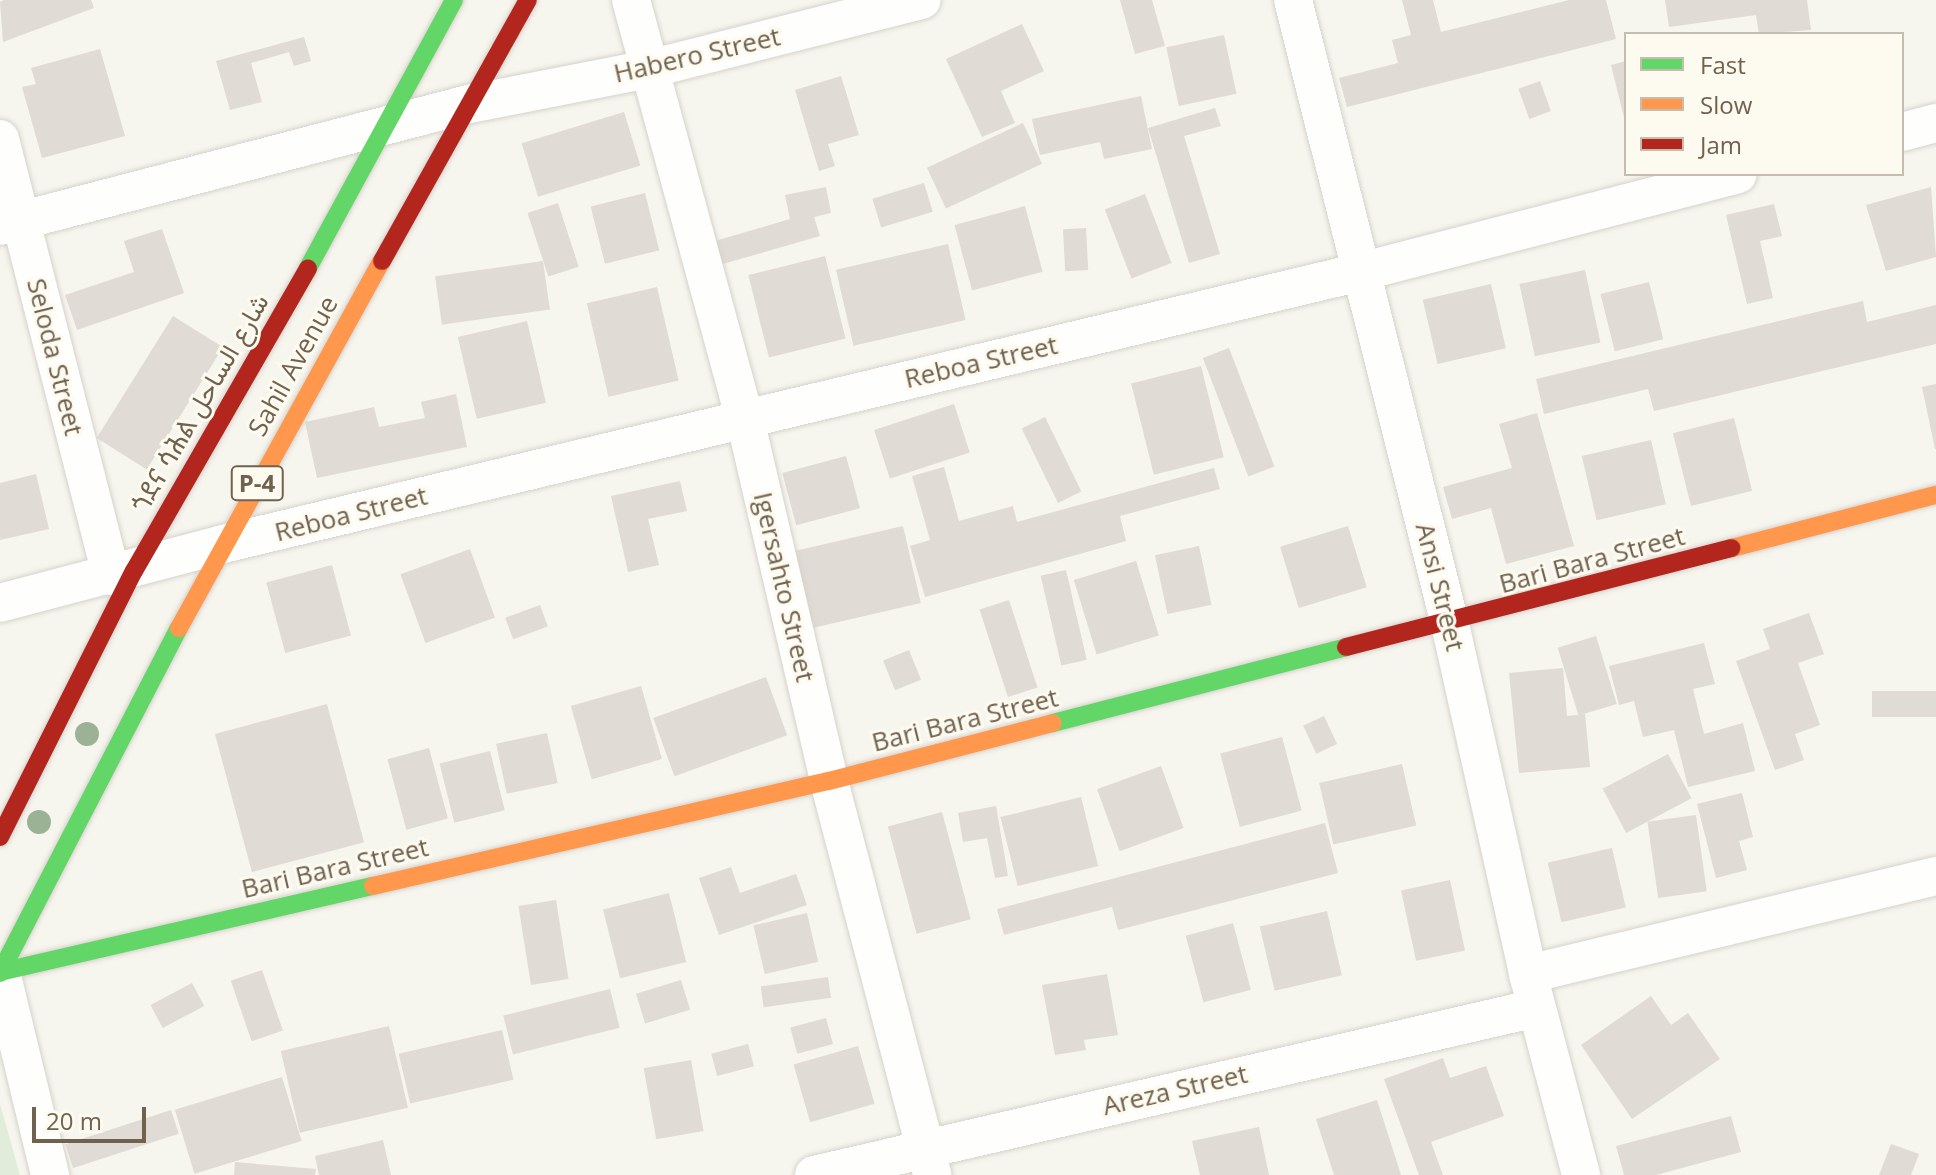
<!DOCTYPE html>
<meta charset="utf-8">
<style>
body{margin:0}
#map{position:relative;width:1936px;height:1175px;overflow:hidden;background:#f6f5ee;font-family:"Open Sans",Vazirmatn,"Noto Sans Ethiopic",sans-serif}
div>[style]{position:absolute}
.green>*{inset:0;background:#e1edda}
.building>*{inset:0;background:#e0dbd4;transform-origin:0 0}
.roads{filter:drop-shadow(0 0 2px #d6d2cc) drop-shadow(0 0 2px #d6d2cc)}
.street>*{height:38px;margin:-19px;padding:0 19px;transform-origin:19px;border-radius:19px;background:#fefefc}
.fast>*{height:18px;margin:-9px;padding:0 9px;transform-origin:9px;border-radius:9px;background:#63d668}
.slow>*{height:18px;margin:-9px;padding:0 9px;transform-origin:9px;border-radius:9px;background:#ff974d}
.jam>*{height:18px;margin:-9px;padding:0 9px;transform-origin:9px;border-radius:9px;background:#b3261e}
.trees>*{width:24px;height:24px;margin:-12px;border-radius:50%;background:#9cb295}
span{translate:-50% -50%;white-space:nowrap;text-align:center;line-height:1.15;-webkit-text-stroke:6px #fdfaf0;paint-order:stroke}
.shield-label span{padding:2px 6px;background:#fdfaf0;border:2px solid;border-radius:6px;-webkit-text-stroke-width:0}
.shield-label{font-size:24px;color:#716250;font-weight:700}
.street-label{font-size:26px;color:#716250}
.legend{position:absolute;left:1624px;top:32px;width:280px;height:144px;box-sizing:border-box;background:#fdfaf0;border:2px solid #c5bdb0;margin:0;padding:10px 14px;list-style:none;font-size:24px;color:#716250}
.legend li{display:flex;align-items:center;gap:16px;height:40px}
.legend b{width:40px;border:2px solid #c5bdb0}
.scale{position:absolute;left:32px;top:1107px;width:114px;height:36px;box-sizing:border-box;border:4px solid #716250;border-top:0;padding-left:10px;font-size:24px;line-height:28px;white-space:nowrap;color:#716250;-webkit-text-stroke:6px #fdfaf0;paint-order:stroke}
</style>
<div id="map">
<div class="green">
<div style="clip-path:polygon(0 1104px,20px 1175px,0 1175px)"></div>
</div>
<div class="building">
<div style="clip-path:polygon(4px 0,91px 0,94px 8px,3px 42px,0 2px)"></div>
<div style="clip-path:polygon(1120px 0,1152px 0,1165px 46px,1135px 54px)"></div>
<div style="clip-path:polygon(1402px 0,1433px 0,1441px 32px,1569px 0,1606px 0,1616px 39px,1347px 107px,1339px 78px,1398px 63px,1392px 40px,1411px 35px)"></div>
<div style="clip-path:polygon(1665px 0,1807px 0,1811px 30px,1759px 34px,1756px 15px,1669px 27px)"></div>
<div style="clip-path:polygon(1022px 24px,1044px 71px,1001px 91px,1015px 123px,982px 137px,946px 59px)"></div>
<div style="left:1224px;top:35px;width:60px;height:59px;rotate:78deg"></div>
<div style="clip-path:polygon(304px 37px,311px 61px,294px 66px,289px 52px,251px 63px,262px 102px,230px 110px,216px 61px)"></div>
<div style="clip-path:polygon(100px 49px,125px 136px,42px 158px,22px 87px,36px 84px,31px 68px)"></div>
<div style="clip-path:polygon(1626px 61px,1626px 121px,1625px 121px,1611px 65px)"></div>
<div style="clip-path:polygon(841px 76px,859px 135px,828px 144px,835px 166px,819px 171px,795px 90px)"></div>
<div style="left:1540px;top:81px;width:32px;height:23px;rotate:70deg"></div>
<div style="clip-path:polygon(1141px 96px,1152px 149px,1104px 159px,1100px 142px,1040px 155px,1032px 119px)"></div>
<div style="clip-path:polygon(1215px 108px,1221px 126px,1184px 136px,1220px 254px,1189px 263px,1148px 128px)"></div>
<div style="left:624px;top:112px;width:56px;height:107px;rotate:73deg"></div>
<div style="left:1023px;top:123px;width:45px;height:106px;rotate:65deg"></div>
<div style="left:924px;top:183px;width:30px;height:54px;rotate:73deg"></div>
<div style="clip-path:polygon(826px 187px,831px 213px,814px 217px,820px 236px,723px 264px,715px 241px,790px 219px,785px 195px)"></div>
<div style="clip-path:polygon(1931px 187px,1936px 257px,1886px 271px,1866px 205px)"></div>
<div style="left:645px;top:193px;width:59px;height:56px;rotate:76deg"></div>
<div style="left:1145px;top:194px;width:74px;height:43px;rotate:69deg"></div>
<div style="left:558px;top:203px;width:67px;height:32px;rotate:72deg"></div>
<div style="clip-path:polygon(1774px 204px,1782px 236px,1760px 241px,1773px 298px,1747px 304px,1726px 215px)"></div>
<div style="left:1025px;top:206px;width:68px;height:73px;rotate:75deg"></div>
<div style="left:1086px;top:228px;width:42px;height:23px;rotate:87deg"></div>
<div style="clip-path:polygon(162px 229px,184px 293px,77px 330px,65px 295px,134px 272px,124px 241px)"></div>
<div style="left:948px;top:244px;width:78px;height:115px;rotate:77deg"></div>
<div style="left:825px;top:256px;width:85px;height:79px;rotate:76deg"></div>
<div style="left:543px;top:261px;width:49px;height:109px;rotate:82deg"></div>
<div style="left:1585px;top:270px;width:74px;height:67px;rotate:78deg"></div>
<div style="left:1649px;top:282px;width:59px;height:50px;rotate:76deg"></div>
<div style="left:1491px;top:284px;width:66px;height:70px;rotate:77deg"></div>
<div style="left:657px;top:287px;width:96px;height:72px;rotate:77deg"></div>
<div style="clip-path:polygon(1863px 301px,1867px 322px,1936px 305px,1936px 344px,1654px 411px,1648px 389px,1544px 414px,1536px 379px)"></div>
<div style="left:173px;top:316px;width:59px;height:144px;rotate:32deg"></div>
<div style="left:527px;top:321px;width:84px;height:71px;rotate:77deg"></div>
<div style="left:1229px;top:348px;width:127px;height:28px;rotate:69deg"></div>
<div style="left:1201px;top:366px;width:94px;height:72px;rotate:76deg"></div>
<div style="clip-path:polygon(1936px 384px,1936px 449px,1935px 449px,1922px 387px)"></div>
<div style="clip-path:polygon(456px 394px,467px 447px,317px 478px,305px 422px,374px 407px,379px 427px,425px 418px,421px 402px)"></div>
<div style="left:954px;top:404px;width:51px;height:84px;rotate:72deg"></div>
<div style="clip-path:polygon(1537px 413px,1574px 546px,1506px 564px,1491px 508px,1452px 519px,1443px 487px,1512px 468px,1499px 424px)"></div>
<div style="left:1045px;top:417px;width:83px;height:26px;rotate:64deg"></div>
<div style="left:1734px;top:418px;width:75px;height:63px;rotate:76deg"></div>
<div style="left:1651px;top:440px;width:66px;height:71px;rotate:77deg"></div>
<div style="left:846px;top:456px;width:54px;height:66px;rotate:75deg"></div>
<div style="clip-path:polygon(944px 467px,959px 521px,1013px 506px,1017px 522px,1214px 468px,1220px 489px,1120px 516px,1126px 541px,925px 597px,910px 546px,930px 540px,912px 476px)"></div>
<div style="clip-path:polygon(36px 474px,49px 529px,0 540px,0 483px)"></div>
<div style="clip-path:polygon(680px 481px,687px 511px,648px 519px,659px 565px,628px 572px,611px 496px)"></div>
<div style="left:903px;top:526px;width:79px;height:111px;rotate:77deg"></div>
<div style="left:1348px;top:526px;width:64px;height:71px;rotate:73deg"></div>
<div style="left:1199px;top:546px;width:60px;height:45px;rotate:78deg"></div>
<div style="left:470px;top:549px;width:73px;height:74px;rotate:70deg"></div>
<div style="left:1136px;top:561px;width:78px;height:65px;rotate:73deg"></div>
<div style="left:332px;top:565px;width:73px;height:68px;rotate:75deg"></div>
<div style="left:1066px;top:570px;width:92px;height:26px;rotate:77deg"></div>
<div style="left:1009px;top:600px;width:92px;height:31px;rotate:72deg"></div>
<div style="left:540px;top:605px;width:23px;height:37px;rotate:70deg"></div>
<div style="clip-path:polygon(1809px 613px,1824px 654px,1798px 663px,1820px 725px,1795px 734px,1804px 760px,1775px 770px,1736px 661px,1770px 649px,1763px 629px)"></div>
<div style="left:1596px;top:636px;width:71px;height:40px;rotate:73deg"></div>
<div style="clip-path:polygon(1704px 643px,1715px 684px,1693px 689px,1704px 734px,1743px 723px,1755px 771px,1688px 787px,1674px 730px,1643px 737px,1634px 701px,1619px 705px,1609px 666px)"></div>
<div style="left:909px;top:650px;width:32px;height:28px;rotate:68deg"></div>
<div style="clip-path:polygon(1563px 668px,1567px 716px,1585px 714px,1590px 767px,1519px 773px,1509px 673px)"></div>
<div style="left:766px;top:677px;width:62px;height:120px;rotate:70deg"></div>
<div style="left:641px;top:686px;width:76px;height:73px;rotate:74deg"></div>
<div style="left:1936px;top:691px;width:26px;height:64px;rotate:90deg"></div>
<div style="left:327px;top:704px;width:143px;height:116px;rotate:75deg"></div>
<div style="left:1324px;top:716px;width:31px;height:23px;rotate:65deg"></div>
<div style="left:547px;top:733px;width:51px;height:52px;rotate:78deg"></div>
<div style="left:1282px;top:737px;width:76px;height:64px;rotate:75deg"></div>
<div style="left:429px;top:748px;width:73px;height:43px;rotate:75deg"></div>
<div style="left:490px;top:751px;width:61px;height:52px;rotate:76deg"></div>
<div style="left:1668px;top:754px;width:50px;height:74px;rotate:62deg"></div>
<div style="left:1402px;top:764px;width:63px;height:85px;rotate:77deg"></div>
<div style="left:1161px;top:766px;width:66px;height:68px;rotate:70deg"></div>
<div style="clip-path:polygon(1742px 793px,1753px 837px,1739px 841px,1747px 870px,1716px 878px,1697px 804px)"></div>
<div style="left:1081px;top:797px;width:71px;height:83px;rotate:76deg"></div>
<div style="clip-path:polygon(996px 806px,1008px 876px,995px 878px,987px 838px,963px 842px,958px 813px)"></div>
<div style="left:942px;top:812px;width:111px;height:56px;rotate:75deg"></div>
<div style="left:1696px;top:815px;width:77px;height:49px;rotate:82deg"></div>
<div style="clip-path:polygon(1325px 823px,1338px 873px,1118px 930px,1112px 907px,1004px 935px,997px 909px)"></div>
<div style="left:1612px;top:848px;width:61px;height:66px;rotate:77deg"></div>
<div style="clip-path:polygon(731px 867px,740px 893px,796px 874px,807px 905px,719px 935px,699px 878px)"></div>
<div style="left:1450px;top:880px;width:72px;height:50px;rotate:78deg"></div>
<div style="left:669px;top:893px;width:71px;height:68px;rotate:76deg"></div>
<div style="left:556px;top:900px;width:80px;height:38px;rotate:81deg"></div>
<div style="left:1327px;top:911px;width:66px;height:69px;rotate:77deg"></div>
<div style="left:807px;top:913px;width:50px;height:55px;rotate:77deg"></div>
<div style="left:1233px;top:923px;width:69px;height:49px;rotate:75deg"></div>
<div style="left:262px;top:970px;width:64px;height:33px;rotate:71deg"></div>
<div style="clip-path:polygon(1107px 974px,1118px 1035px,1084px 1040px,1086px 1050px,1055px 1055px,1042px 985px)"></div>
<div style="left:828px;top:977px;width:21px;height:68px;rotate:82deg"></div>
<div style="left:681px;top:980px;width:31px;height:47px;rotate:73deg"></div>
<div style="left:192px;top:983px;width:26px;height:47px;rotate:62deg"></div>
<div style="left:610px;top:989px;width:40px;height:110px;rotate:76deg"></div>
<div style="clip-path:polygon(1651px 996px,1671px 1025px,1688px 1013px,1720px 1059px,1632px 1119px,1581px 1045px)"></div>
<div style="left:826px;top:1018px;width:27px;height:37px;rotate:75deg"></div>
<div style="left:389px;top:1026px;width:84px;height:111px;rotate:77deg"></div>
<div style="left:502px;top:1030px;width:51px;height:106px;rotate:77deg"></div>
<div style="left:748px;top:1044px;width:23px;height:38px;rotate:75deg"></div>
<div style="left:858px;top:1046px;width:60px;height:67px;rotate:74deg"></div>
<div style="clip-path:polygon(1443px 1058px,1450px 1078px,1486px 1066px,1504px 1116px,1431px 1142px,1443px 1175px,1419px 1175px,1384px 1079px)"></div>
<div style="left:691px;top:1060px;width:72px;height:48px;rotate:80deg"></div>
<div style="left:282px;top:1077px;width:67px;height:112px;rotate:73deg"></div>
<div style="clip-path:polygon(1377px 1100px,1401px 1175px,1334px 1175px,1316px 1119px)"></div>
<div style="left:171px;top:1110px;width:25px;height:111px;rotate:72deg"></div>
<div style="clip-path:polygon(1731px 1116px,1741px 1152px,1656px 1175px,1624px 1175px,1616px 1146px)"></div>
<div style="clip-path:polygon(1259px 1127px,1269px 1175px,1200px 1175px,1192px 1141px)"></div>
<div style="clip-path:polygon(383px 1140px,391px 1175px,319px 1175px,315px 1156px)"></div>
<div style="clip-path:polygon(1891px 1144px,1919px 1154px,1911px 1175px,1879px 1175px)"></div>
<div style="clip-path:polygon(235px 1162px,316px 1169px,315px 1175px,234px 1175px)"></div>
</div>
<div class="roads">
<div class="street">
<div style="left:631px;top:0;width:434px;rotate:74.8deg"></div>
<div style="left:745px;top:419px;width:372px;rotate:76.9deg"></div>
<div style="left:829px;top:781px;width:407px;rotate:75.3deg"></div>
<div style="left:1293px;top:0;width:643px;rotate:75.88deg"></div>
<div style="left:1450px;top:624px;width:359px;rotate:77.4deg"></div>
<div style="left:1528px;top:974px;width:208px;rotate:75.2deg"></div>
<div style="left:1902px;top:132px;width:35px;rotate:-15deg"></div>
<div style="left:0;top:139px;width:451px;rotate:75.7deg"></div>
<div style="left:0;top:226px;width:486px;rotate:-14.6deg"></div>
<div style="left:470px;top:104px;width:187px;rotate:-11.1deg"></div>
<div style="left:653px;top:68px;width:277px;rotate:-14.2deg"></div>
<div style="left:0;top:603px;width:231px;rotate:-14.8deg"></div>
<div style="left:223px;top:544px;width:1169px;rotate:-13.45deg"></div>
<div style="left:1360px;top:272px;width:390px;rotate:-14.5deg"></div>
<div style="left:1px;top:972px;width:209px;rotate:76.4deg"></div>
<div style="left:1528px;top:974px;width:420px;rotate:-13.5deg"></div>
<div style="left:814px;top:1175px;width:741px;rotate:-13.02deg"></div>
</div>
<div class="fast">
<div style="left:308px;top:268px;width:305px;rotate:-61.4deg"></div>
<div style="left:1053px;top:723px;width:303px;rotate:-14.5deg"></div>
<div style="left:0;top:972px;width:383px;rotate:-13deg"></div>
<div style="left:0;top:973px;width:389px;rotate:-62.6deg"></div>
</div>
<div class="slow">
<div style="left:1732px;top:548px;width:211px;rotate:-14.6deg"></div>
<div style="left:179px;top:628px;width:419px;rotate:-61.1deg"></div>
<div style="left:373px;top:886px;width:468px;rotate:-13deg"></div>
<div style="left:829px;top:781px;width:231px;rotate:-14.5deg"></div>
</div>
<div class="jam">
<div style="left:382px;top:261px;width:299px;rotate:-60.8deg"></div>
<div style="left:1346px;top:647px;width:398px;rotate:-14.4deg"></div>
<div style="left:0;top:837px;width:298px;rotate:-63.3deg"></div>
<div style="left:134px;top:571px;width:349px;rotate:-60.1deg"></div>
</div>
</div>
<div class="trees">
<div style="left:87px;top:734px"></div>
<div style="left:39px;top:822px"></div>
</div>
<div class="shield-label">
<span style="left:257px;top:483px">P-4</span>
</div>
<div class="street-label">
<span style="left:697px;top:55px;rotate:-13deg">Habero Street</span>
<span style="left:55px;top:357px;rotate:76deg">Seloda Street</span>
<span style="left:981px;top:362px;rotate:-13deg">Reboa Street</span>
<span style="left:293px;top:366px;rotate:-61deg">Sahil Avenue</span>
<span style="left:200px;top:403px;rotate:-60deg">ጎደና ሳሕል شارع الساحل</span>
<span style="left:351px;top:514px;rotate:-14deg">Reboa Street</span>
<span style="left:1592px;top:560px;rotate:-15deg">Bari Bara Street</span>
<span style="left:784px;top:587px;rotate:77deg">Igersahto Street</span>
<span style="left:1440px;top:587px;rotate:76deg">Ansi Street</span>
<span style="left:965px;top:720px;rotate:-14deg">Bari Bara Street</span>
<span style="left:335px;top:868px;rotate:-13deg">Bari Bara Street</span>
<span style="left:1175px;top:1090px;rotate:-13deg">Areza Street</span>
</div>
<ul class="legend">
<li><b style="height:10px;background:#63d668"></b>Fast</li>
<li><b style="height:10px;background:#ff974d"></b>Slow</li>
<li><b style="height:10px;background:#b3261e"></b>Jam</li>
</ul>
<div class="scale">20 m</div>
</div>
